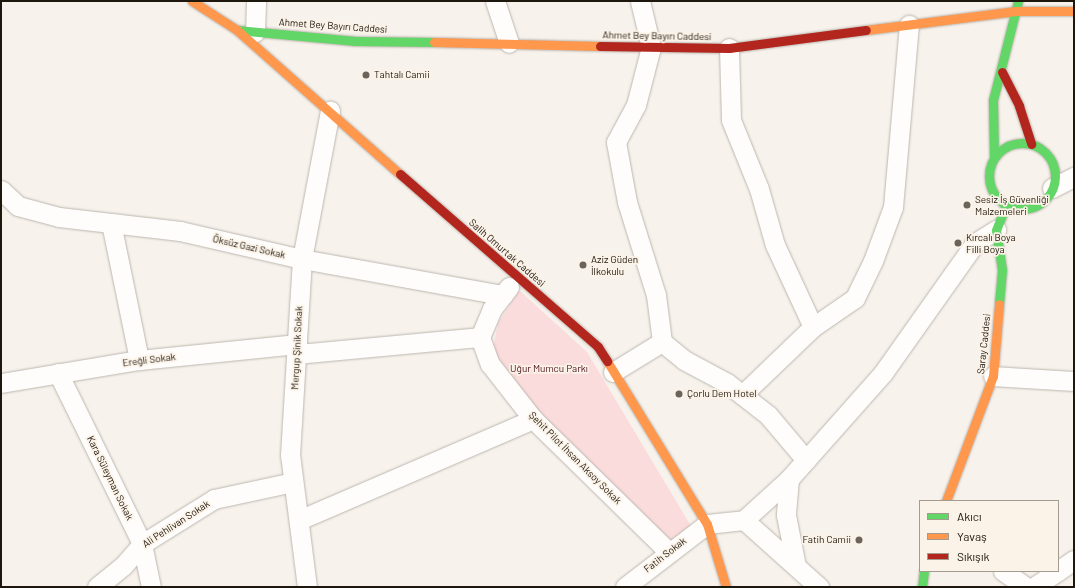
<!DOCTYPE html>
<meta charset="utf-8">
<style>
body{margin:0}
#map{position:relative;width:1075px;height:588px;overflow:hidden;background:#f7f2ec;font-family:Barlow,sans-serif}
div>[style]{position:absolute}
.green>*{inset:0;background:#fbdcdc}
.roads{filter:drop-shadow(0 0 1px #bcb6ae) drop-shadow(0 0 1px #bcb6ae)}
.street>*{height:19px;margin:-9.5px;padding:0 9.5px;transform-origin:9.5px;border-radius:9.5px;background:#fefdfc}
.fast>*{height:9px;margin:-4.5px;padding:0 4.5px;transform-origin:4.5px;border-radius:4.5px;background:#63d668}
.fast>.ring{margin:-4.5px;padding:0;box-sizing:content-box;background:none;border:9px solid #63d668;border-radius:50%}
.slow>*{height:9px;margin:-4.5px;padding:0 4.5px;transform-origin:4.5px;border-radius:4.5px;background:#ff974d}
.jam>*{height:9px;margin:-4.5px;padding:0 4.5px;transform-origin:4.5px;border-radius:4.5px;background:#b3261e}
.dots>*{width:11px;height:11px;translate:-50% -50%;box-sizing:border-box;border:2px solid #fcf3e8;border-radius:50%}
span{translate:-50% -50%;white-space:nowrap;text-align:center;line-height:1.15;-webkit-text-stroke:3.5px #fcf3e8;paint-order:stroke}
.street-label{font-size:10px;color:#1e170d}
.poi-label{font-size:10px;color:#1e170d}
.left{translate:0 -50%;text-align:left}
.right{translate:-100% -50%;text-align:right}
.park-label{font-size:10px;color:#4d0e1d}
.frame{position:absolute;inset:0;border:2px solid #1e170d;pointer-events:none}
.legend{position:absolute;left:919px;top:500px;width:140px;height:72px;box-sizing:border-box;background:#fcf3e8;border:1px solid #a39b90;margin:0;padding:5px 7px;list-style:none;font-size:12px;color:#1e170d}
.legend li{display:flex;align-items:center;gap:8px;height:20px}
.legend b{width:20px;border:1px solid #a39b90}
</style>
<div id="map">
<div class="green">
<div style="clip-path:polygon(519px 290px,587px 352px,691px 526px,668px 551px,543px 415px,490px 364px,498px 323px)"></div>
</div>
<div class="roads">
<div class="street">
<div style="left:495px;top:1px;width:44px;rotate:71.6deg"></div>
<div style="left:640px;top:1px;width:47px;rotate:76.6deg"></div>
<div style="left:651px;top:47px;width:60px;rotate:104.5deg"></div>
<div style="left:636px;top:105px;width:42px;rotate:118.4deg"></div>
<div style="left:616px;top:142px;width:61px;rotate:79.6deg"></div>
<div style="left:627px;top:202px;width:97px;rotate:72.7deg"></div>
<div style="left:656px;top:295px;width:47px;rotate:82.7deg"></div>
<div style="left:662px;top:342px;width:28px;rotate:39deg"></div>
<div style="left:684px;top:360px;width:49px;rotate:28.1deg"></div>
<div style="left:727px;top:383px;width:52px;rotate:38deg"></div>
<div style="left:768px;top:415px;width:59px;rotate:49.8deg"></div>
<div style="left:255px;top:32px;width:31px;rotate:-88deg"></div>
<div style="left:729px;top:48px;width:72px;rotate:88.4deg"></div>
<div style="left:731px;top:120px;width:74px;rotate:67.9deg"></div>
<div style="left:759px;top:189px;width:58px;rotate:74.1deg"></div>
<div style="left:775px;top:245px;width:90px;rotate:65.1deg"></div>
<div style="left:1052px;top:188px;width:25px;rotate:-27deg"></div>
<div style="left:1px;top:190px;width:23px;rotate:43deg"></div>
<div style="left:18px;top:206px;width:42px;rotate:15deg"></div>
<div style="left:59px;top:217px;width:122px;rotate:6.6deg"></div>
<div style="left:180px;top:231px;width:125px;rotate:12.9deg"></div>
<div style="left:302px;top:259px;width:204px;rotate:10.2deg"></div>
<div style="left:111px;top:223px;width:140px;rotate:78.4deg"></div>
<div style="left:509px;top:287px;width:28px;rotate:128deg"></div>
<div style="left:492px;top:309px;width:30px;rotate:113deg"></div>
<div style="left:480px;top:337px;width:29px;rotate:70deg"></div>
<div style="left:490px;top:364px;width:70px;rotate:52deg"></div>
<div style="left:533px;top:419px;width:189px;rotate:44.4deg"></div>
<div style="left:297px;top:354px;width:184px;rotate:-5.3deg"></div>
<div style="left:613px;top:372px;width:57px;rotate:-31.5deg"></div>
<div style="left:58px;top:373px;width:191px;rotate:63.8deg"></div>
<div style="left:142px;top:544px;width:44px;rotate:78.2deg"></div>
<div style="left:993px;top:376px;width:81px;rotate:3.5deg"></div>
<div style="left:1px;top:383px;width:140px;rotate:-9.5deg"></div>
<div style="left:139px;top:360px;width:159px;rotate:-5.8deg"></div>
<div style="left:742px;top:395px;width:98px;rotate:-43.8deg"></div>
<div style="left:813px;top:327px;width:51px;rotate:-34.6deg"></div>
<div style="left:855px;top:298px;width:41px;rotate:-64.1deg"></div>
<div style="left:873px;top:261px;width:58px;rotate:-69.7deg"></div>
<div style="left:893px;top:207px;width:183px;rotate:-85deg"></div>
<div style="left:789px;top:479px;width:36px;rotate:95deg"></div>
<div style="left:786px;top:515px;width:52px;rotate:78.9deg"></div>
<div style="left:299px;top:520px;width:255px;rotate:-23.3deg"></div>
<div style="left:744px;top:520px;width:101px;rotate:41.8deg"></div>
<div style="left:1003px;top:571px;width:28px;rotate:35deg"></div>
<div style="left:1058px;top:571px;width:19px;rotate:-35deg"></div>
<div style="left:97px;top:587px;width:33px;rotate:-39deg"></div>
<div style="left:123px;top:566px;width:29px;rotate:-49deg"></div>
<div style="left:142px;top:544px;width:85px;rotate:-32deg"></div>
<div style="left:214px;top:499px;width:81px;rotate:-12.1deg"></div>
<div style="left:307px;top:587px;width:133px;rotate:-97.3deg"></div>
<div style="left:290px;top:455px;width:196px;rotate:-86.5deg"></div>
<div style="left:302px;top:259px;width:151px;rotate:-79.3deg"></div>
<div style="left:625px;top:587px;width:103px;rotate:-37.5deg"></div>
<div style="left:707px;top:524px;width:37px;rotate:-6deg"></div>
<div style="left:744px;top:520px;width:61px;rotate:-42.3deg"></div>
<div style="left:789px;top:479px;width:142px;rotate:-48.4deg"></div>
<div style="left:883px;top:373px;width:159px;rotate:-54.7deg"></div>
<div style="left:975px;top:243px;width:25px;rotate:-32deg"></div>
<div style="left:1034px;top:587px;width:29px;rotate:-34deg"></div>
</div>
<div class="fast">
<div style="left:237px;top:30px;width:119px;rotate:5.3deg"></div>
<div style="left:355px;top:41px;width:79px;rotate:0.7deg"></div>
<div class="ring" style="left:989px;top:143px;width:57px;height:57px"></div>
<div style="left:994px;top:158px;width:58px;rotate:-91deg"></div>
<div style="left:993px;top:100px;width:102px;rotate:-75.8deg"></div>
<div style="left:999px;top:304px;width:34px;rotate:-85deg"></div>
<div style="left:1002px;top:270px;width:40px;rotate:-98.5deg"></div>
<div style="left:996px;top:230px;width:27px;rotate:-68deg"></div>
<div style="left:922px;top:587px;width:16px;rotate:-83deg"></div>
</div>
<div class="slow">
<div style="left:192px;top:1px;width:54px;rotate:32.8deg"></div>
<div style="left:237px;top:30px;width:217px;rotate:41.5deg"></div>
<div style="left:866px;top:30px;width:151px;rotate:-7.2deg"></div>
<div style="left:1016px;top:11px;width:58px"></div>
<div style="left:434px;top:42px;width:166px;rotate:1.4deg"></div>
<div style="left:607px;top:361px;width:191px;rotate:58.5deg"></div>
<div style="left:707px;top:524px;width:66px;rotate:73.2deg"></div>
<div style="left:946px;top:501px;width:134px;rotate:-69.4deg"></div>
<div style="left:993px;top:376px;width:72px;rotate:-85.2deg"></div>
</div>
<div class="jam">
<div style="left:600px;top:46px;width:129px;rotate:0.9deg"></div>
<div style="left:729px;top:48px;width:138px;rotate:-7.5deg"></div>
<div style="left:1002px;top:72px;width:38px;rotate:63deg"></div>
<div style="left:1019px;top:106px;width:40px;rotate:72deg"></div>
<div style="left:400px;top:174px;width:263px;rotate:41.1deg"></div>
<div style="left:598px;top:347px;width:17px;rotate:57deg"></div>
</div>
</div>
<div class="dots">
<div style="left:366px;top:75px;background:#6a645b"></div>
<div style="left:967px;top:205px;background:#6a645b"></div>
<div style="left:958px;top:243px;background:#6a645b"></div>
<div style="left:583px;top:265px;background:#6a645b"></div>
<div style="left:679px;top:394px;background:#6a645b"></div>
<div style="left:859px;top:540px;background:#6a645b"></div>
</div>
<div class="street-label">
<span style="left:333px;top:26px;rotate:4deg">Ahmet Bey Bayırı Caddesi</span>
<span style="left:657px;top:36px;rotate:1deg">Ahmet Bey Bayırı Caddesi</span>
<span style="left:249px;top:247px;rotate:13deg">Öksüz Gazi Sokak</span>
<span style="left:507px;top:253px;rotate:41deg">Salih Omurtak Caddesi</span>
<span style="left:984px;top:344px;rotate:-84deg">Saray Caddesi</span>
<span style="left:297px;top:348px;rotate:-87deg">Mergup Şinik Sokak</span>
<span style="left:149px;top:360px;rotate:-7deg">Ereğli Sokak</span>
<span style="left:575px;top:458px;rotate:45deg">Şehit Pilot İhsan Aksoy Sokak</span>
<span style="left:110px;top:478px;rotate:64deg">Kara Süleyman Sokak</span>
<span style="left:176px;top:524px;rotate:-33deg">Ali Pehlivan Sokak</span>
<span style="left:665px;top:555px;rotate:-38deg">Fatih Sokak</span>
</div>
<div class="poi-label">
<span class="left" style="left:374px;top:75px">Tahtalı Camii</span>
<span class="left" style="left:975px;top:205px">Sesiz İş Güvenliği<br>Malzemeleri</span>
<span class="left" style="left:966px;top:243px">Kırcalı Boya<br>Filli Boya</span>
<span class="left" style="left:591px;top:265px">Aziz Güden<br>İlkokulu</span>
<span class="left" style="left:687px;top:394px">Çorlu Dem Hotel</span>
<span class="right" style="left:851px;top:540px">Fatih Camii</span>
</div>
<div class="park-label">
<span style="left:549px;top:369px">Uğur Mumcu Parkı</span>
</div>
<div class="frame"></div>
<ul class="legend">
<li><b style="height:5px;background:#63d668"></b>Akıcı</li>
<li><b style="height:5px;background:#ff974d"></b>Yavaş</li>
<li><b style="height:5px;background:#b3261e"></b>Sıkışık</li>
</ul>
</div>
